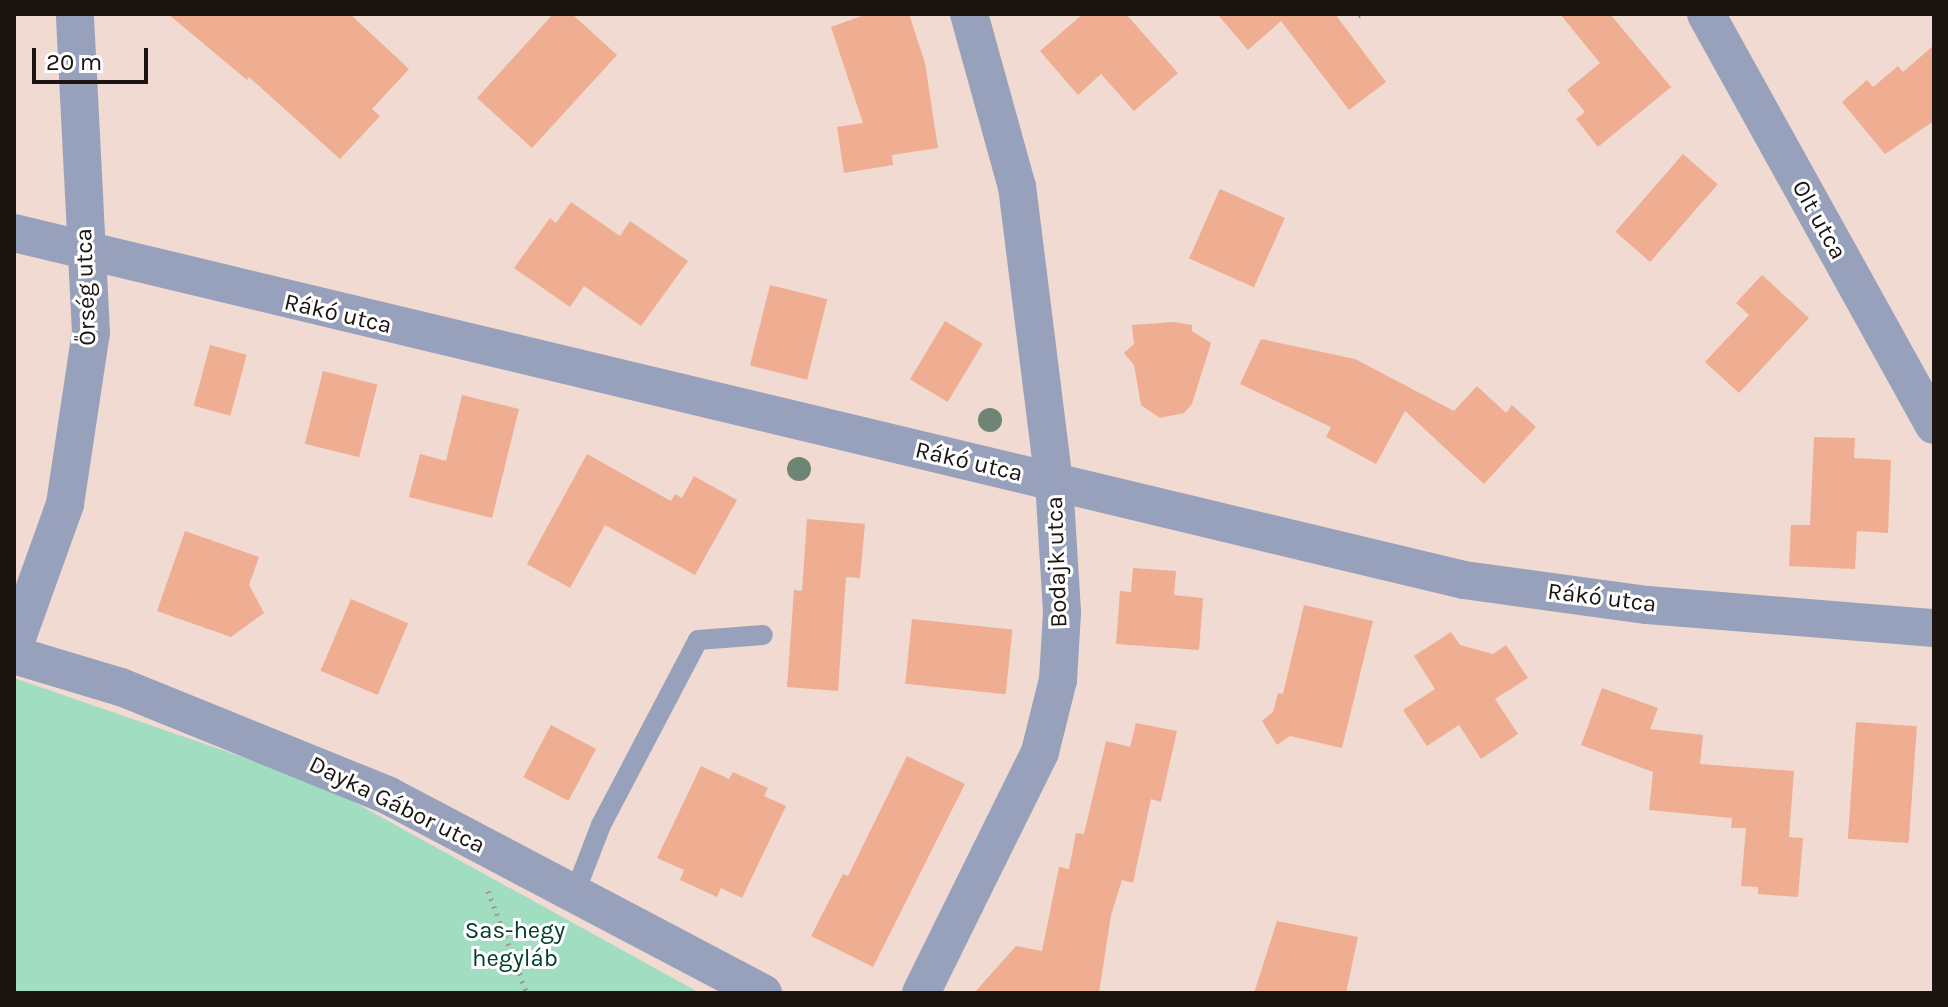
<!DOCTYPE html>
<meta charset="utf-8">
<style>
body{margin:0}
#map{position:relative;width:1948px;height:1007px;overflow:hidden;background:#f0dad1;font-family:Karla,sans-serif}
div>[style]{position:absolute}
.green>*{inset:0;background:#a1ddc0}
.building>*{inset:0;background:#efae92;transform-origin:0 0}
.path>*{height:5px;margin-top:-2.5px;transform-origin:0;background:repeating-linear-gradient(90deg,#a89790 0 2px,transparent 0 8px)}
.service>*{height:20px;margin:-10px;padding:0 10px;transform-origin:10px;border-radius:10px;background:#98a1bb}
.minor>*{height:38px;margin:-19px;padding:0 19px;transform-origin:19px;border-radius:19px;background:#98a1bb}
.trees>*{width:24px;height:24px;margin:-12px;border-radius:50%;background:#6e8576}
span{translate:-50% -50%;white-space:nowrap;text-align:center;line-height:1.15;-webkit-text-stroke:6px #fff;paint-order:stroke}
.street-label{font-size:24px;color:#1b1411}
.park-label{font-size:24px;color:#03402b}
.frame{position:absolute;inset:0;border:16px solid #1b1411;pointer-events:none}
.scale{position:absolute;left:32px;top:48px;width:116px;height:36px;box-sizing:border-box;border:4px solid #1b1411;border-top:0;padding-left:10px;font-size:24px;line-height:28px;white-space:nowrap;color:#1b1411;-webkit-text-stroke:6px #fff;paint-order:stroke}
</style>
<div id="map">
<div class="green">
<div style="clip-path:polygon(14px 678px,323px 785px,700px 993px,14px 993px)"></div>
</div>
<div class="building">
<div style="clip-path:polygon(168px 14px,350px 14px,409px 69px,372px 109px,380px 116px,340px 159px,249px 77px,247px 80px)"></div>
<div style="clip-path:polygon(553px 14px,572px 14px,617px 55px,532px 148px,477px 98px)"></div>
<div style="clip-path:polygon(867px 14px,909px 14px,925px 63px,938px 148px,892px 155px,893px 165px,844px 173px,837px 127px,863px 123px,831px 27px)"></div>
<div style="clip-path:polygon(1083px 14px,1126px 14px,1178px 73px,1134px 111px,1101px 74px,1078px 95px,1040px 51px)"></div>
<div style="clip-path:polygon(1217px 14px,1335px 14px,1386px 82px,1349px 110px,1281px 21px,1248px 50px)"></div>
<div style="clip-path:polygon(1560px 14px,1610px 14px,1671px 87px,1598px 147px,1576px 119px,1585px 112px,1567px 90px,1600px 63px)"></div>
<div style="clip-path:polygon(1934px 45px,1934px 121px,1885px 154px,1842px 102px,1867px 80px,1873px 87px,1898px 66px,1903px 72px)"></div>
<div style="left:1683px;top:154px;width:46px;height:103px;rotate:41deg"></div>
<div style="left:1220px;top:189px;width:71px;height:76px;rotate:24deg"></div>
<div style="clip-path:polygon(571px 202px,620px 236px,630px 221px,688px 261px,641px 326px,584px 286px,570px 307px,514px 268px,550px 218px,556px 223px)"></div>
<div style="clip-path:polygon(1762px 275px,1809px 318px,1739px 393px,1705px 362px,1749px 315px,1736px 303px)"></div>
<div style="left:770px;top:285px;width:59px;height:83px;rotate:14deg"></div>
<div style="left:945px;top:321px;width:44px;height:68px;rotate:31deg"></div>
<div style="clip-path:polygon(1174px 322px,1192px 325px,1192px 331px,1211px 343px,1192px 404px,1184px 413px,1160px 418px,1141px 405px,1134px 365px,1124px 353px,1134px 344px,1132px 325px)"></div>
<div style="clip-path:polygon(1261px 339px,1355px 359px,1454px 411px,1477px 386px,1506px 413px,1512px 405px,1536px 427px,1484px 484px,1405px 411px,1376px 464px,1326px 437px,1331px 427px,1240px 384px)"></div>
<div style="left:210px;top:345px;width:38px;height:63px;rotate:15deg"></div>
<div style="left:323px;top:371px;width:56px;height:75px;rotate:14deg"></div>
<div style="clip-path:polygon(462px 395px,519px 409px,492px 518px,409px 497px,420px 454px,446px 461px)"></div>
<div style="clip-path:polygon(1814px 437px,1855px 438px,1854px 458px,1891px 460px,1888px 533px,1857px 531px,1855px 569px,1789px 566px,1791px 525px,1810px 525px)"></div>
<div style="clip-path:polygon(587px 454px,671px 501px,675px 494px,682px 498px,694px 476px,737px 500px,695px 575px,605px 525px,570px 588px,527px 564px)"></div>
<div style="clip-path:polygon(807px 519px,865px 524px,860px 578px,846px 577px,838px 691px,787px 687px,794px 590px,802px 591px)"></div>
<div style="clip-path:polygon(185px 531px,259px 557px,249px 585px,264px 613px,231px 637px,157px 611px)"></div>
<div style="clip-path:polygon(1133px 568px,1176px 571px,1174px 595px,1203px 598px,1199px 650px,1116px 644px,1120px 591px,1131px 592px)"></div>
<div style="left:351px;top:599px;width:62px;height:78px;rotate:23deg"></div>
<div style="clip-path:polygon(1304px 605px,1373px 621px,1342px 748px,1290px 736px,1277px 745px,1262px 721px,1273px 712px,1278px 693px,1283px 694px)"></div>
<div style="left:912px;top:619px;width:101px;height:65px;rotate:6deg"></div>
<div style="clip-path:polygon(1451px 632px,1460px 645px,1493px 654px,1506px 645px,1528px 678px,1495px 699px,1518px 734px,1481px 759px,1459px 725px,1427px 746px,1403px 710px,1435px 689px,1414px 656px)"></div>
<div style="clip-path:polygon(1602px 688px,1658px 708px,1650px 729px,1703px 735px,1700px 764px,1794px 771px,1789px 837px,1803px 838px,1798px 897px,1758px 894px,1758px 887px,1741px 886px,1746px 828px,1731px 828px,1732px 818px,1649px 810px,1653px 772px,1581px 745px)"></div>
<div style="left:1856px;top:722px;width:61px;height:117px;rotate:4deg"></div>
<div style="clip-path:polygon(1136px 723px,1177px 731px,1161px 802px,1151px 799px,1133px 883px,1122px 880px,1111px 915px,1099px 993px,974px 993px,1016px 946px,1042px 951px,1059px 867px,1069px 869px,1076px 833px,1084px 834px,1106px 741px,1130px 747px)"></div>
<div style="left:551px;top:725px;width:51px;height:59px;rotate:28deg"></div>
<div style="clip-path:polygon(907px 756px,965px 784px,873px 967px,811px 936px,843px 874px,848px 876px)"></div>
<div style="clip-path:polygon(701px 766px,729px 779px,733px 772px,768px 788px,764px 796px,786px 806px,742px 898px,721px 888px,717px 897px,680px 880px,684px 870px,657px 858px)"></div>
<div style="clip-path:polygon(1277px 921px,1358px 937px,1346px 993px,1254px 993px)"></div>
</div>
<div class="path">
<div style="left:1358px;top:16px;width:4px;rotate:-34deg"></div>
<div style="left:488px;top:891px;width:109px;rotate:69.1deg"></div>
</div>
<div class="service">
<div style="left:574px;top:895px;width:75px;rotate:-68.9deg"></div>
<div style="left:601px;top:825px;width:209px;rotate:-62.3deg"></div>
<div style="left:698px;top:640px;width:65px;rotate:-4.4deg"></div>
</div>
<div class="minor">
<div style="left:1706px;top:14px;width:470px;rotate:61deg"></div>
<div style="left:14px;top:233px;width:1491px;rotate:13.46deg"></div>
<div style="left:1464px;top:580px;width:185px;rotate:7.8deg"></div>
<div style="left:1647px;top:605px;width:288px;rotate:4.6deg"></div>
<div style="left:14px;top:646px;width:151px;rotate:-70.2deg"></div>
<div style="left:65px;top:504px;width:173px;rotate:-81.4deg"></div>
<div style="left:91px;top:333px;width:319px;rotate:-92.9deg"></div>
<div style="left:14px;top:655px;width:112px;rotate:16.7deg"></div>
<div style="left:121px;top:687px;width:289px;rotate:22.1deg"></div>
<div style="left:389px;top:796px;width:423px;rotate:27.8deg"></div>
<div style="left:921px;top:993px;width:269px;rotate:-63.7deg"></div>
<div style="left:1040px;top:752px;width:74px;rotate:-76deg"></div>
<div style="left:1058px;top:680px;width:68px;rotate:-86.6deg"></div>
<div style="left:1062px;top:612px;width:129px;rotate:-93.5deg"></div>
<div style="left:1054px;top:483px;width:298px;rotate:-97.1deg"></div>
<div style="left:1017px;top:187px;width:180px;rotate:-105.5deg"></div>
</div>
<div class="trees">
<div style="left:990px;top:420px"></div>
<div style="left:799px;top:469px"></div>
</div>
<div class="street-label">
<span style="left:1819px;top:220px;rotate:61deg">Olt utca</span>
<span style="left:86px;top:287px;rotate:-92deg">Őrség utca</span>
<span style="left:338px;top:314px;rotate:13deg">Rákó utca</span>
<span style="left:969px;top:462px;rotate:13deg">Rákó utca</span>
<span style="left:1057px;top:562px;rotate:-92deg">Bodajk utca</span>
<span style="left:1602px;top:598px;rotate:7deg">Rákó utca</span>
<span style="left:397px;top:805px;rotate:26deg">Dayka Gábor utca</span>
</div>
<div class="park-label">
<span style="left:515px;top:945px">Sas-hegy<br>hegyláb</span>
</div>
<div class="frame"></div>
<div class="scale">20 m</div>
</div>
